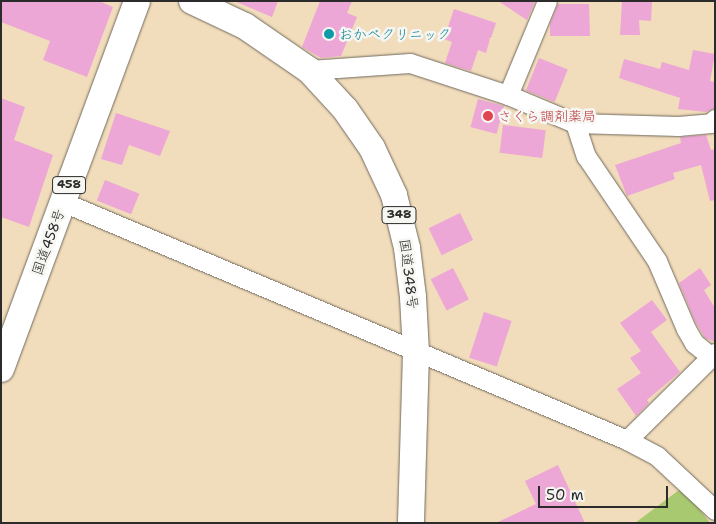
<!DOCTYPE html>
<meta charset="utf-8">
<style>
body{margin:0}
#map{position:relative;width:716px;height:524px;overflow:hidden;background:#f1dcbb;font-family:"Shantell Sans","Klee One",sans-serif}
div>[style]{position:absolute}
.green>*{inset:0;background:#a9c971}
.building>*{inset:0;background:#eda7d6;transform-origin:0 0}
.roads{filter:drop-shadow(0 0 1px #70695d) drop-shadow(0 0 1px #70695d)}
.minor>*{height:19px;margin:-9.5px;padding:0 9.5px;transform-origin:9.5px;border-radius:9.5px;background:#fff}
.highway>*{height:26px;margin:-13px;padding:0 13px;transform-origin:13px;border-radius:13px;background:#fff}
.dots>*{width:14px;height:14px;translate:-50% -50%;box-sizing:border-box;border:2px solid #f6f6f2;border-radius:50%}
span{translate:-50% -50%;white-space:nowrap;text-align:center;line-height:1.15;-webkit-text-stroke:5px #f6f6f2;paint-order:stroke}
.shield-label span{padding:1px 4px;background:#f6f6f2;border:1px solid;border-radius:4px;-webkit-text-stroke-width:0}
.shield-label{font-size:12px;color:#2b2b2b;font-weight:700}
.culture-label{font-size:14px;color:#0d838f}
.left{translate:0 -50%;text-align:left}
.health-label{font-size:14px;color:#be3a42}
.street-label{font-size:14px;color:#2b2b2b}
.frame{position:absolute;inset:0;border:2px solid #2b2b2b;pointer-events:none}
.scale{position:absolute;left:538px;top:486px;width:130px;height:22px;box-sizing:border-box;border:2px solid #2b2b2b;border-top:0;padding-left:6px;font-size:15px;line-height:18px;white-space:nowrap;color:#2b2b2b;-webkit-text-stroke:4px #f6f6f2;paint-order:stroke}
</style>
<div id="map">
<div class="green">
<div style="clip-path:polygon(683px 487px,710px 523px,635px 523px)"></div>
</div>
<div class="building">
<div style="clip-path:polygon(1px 1px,99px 1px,113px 7px,87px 77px,43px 60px,50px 41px,1px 22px)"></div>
<div style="clip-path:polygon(234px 1px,278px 1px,272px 17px)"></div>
<div style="clip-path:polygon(320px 1px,352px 1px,347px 13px,357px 17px,341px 56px,321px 58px,302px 47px)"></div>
<div style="clip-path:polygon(498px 1px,535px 1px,527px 20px)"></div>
<div style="clip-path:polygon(622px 1px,652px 1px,651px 21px,639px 20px,640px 35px,620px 35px)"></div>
<div style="clip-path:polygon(558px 4px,589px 4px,590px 36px,550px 36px,550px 24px)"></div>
<div style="clip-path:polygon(454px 9px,496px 23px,491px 38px,488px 38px,490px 39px,486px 53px,478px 50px,471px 71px,445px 63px,452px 42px,444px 39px)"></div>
<div style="clip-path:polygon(693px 50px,715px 54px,710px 81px,715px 82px,715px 108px,706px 112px,678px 109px,680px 98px,619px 78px,624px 59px,660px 69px,662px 62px,689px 70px)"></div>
<div style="left:539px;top:58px;width:31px;height:35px;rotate:22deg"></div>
<div style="clip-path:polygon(1px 98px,25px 107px,14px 140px,53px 155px,29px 227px,1px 217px)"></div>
<div style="left:478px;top:99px;width:27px;height:29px;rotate:15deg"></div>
<div style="clip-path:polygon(116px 113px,170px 131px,160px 156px,129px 145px,122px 165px,101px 159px)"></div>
<div style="left:503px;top:125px;width:43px;height:28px;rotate:7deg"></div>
<div style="clip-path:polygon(706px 135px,711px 150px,715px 149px,715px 200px,710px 201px,701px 165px,673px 173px,675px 179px,627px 196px,615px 165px,681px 143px,680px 137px)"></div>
<div style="left:105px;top:180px;width:37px;height:22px;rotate:22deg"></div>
<div style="left:460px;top:213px;width:30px;height:35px;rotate:64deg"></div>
<div style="left:453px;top:268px;width:35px;height:25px;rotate:63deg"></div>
<div style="clip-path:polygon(700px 268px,711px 285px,704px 290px,715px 308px,715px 342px,705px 338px,695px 321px,679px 283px)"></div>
<div style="clip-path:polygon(652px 300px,667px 320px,651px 332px,680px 372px,647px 400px,649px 403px,636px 416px,617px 389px,641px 373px,630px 358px,641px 351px,620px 323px)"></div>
<div style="left:484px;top:312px;width:29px;height:48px;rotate:18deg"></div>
<div style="clip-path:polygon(558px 465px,585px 523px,496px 523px,536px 504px,525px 481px)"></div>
</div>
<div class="roads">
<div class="minor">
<div style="left:309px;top:70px;width:101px;rotate:-4deg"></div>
<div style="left:410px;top:63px;width:103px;rotate:18.1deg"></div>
<div style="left:508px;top:95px;width:73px;rotate:22.7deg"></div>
<div style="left:575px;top:123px;width:103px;rotate:1.7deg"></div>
<div style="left:678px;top:126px;width:33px;rotate:-5deg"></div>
<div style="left:711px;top:123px;width:6px;rotate:-45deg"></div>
<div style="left:508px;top:95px;width:102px;rotate:-67.5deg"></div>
<div style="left:575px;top:123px;width:35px;rotate:72deg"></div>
<div style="left:586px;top:156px;width:127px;rotate:55.9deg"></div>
<div style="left:657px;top:261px;width:74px;rotate:66.9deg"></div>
<div style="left:686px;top:329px;width:16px;rotate:60deg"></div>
<div style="left:694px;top:343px;width:21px;rotate:39deg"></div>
<div style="left:63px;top:202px;width:612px;rotate:22.88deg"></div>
<div style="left:627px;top:440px;width:34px;rotate:28deg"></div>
<div style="left:657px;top:456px;width:79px;rotate:43deg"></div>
<div style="left:627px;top:440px;width:124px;rotate:-44.7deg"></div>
</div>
<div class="highway">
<div style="left:192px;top:1px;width:59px;rotate:25.3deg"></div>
<div style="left:245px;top:26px;width:78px;rotate:34.5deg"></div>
<div style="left:309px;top:70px;width:53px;rotate:47.3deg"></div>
<div style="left:345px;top:109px;width:47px;rotate:55.3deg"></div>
<div style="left:372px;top:148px;width:52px;rotate:64.9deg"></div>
<div style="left:394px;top:195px;width:55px;rotate:76.2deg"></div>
<div style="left:407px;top:248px;width:49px;rotate:83deg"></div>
<div style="left:413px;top:297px;width:56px;rotate:86.9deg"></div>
<div style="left:416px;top:353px;width:170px;rotate:91.7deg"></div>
<div style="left:1px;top:369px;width:392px;rotate:-69.7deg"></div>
</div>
</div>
<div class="dots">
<div style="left:329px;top:34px;background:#0f9aa8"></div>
<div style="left:488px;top:116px;background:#e0444e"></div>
</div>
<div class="shield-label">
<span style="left:69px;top:185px">458</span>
<span style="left:399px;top:215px">348</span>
</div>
<div class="culture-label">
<span class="left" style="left:339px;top:34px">おかべクリニック</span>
</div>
<div class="health-label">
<span class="left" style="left:498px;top:116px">さくら調剤薬局</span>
</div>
<div class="street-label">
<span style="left:48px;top:242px;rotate:-70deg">国道458号</span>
<span style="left:409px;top:274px;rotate:83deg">国道348号</span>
</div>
<div class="frame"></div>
<div class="scale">50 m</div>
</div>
